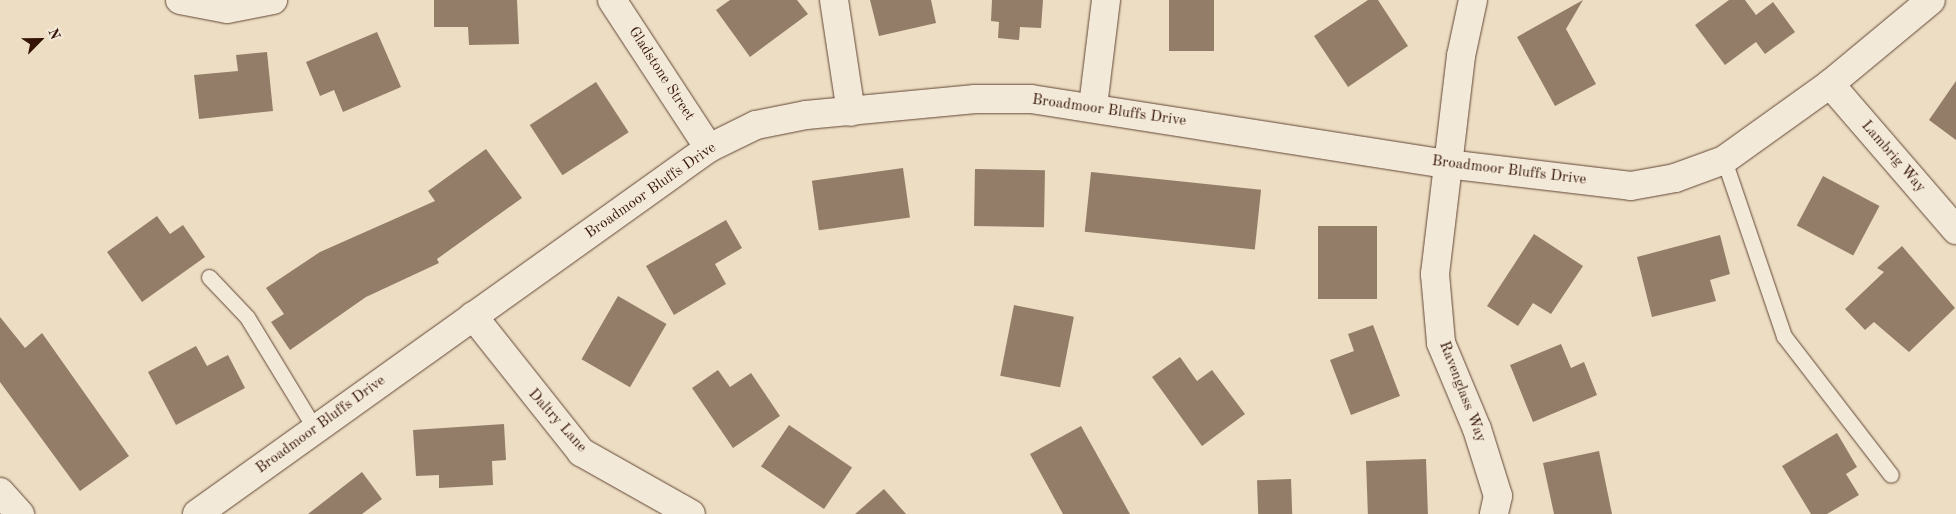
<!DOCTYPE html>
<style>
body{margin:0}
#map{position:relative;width:1956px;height:514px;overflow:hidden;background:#ecddc3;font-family:"Old Standard TT",serif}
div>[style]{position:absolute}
.building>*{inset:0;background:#947d68;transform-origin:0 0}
.roads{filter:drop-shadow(0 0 1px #634635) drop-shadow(0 0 1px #634635)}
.lane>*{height:15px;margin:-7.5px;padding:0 7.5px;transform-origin:7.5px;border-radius:7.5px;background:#f3e9d8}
.street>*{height:28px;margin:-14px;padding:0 14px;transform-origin:14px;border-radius:14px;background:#f3e9d8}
.secondary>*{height:28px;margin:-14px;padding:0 14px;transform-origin:14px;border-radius:14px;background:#f3e9d8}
span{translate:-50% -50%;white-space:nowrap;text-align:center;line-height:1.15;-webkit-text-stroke:4.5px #f3e9d8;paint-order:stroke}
.street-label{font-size:15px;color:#351406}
.north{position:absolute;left:15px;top:15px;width:50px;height:50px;-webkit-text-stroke:4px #f3e9d8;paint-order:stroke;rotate:67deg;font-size:14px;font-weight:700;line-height:20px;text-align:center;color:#351406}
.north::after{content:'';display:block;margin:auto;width:18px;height:22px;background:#351406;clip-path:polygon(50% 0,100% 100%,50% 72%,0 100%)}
</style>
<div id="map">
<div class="building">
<div style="clip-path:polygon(434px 0,517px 0,519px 44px,469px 45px,468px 27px,434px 27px)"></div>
<div style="clip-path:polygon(730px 0,797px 0,808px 14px,750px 57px,716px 10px)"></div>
<div style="clip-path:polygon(870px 0,931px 0,936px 23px,879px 36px)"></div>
<div style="clip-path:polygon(992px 0,1043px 0,1041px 28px,1020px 27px,1019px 40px,998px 38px,999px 22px,991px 21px)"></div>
<div style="left:1169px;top:0;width:45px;height:51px"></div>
<div style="clip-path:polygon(1368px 0,1378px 0,1408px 46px,1348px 87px,1314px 36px)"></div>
<div style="clip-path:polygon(1583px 0,1566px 29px,1596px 84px,1555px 106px,1517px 37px)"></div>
<div style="clip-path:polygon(1729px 0,1745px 0,1756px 15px,1773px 2px,1795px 32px,1765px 54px,1756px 42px,1725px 65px,1695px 25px)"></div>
<div style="clip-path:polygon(377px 32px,401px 87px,343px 112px,334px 90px,320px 96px,306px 62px)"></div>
<div style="clip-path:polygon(267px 52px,273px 111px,199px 119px,194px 75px,238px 71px,236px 55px)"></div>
<div style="clip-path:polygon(1956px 81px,1956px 140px,1929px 120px)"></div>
<div style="left:596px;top:82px;width:60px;height:79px;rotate:57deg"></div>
<div style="clip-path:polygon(486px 149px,522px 198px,437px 259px,439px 263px,366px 297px,290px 350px,271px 322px,284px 314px,266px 288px,320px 252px,435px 201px,428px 191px)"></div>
<div style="left:903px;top:168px;width:50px;height:92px;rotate:82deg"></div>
<div style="left:975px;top:169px;width:70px;height:57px;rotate:1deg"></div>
<div style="left:1091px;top:172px;width:171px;height:60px;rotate:6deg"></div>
<div style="left:1823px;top:176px;width:64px;height:56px;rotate:28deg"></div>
<div style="clip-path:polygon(157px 216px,170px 234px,183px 225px,205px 257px,142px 302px,107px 252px)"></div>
<div style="clip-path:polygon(726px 220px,742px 248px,715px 264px,726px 284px,674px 315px,646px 266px)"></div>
<div style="left:1318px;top:226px;width:59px;height:73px"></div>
<div style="clip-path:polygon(1534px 234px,1583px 266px,1551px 314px,1533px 303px,1518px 326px,1487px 306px)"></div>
<div style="clip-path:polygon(1720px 235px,1730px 274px,1710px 280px,1716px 301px,1652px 317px,1637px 257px)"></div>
<div style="clip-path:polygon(1902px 246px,1955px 308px,1909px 352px,1874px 322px,1865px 330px,1845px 309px,1884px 272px,1877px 268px)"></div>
<div style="left:618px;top:296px;width:56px;height:73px;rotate:30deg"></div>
<div style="left:1014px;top:305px;width:61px;height:72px;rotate:11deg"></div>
<div style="clip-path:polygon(0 317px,25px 348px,42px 333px,129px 456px,80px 491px,0 382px)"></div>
<div style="clip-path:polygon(1373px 325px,1400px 396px,1351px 415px,1330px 360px,1354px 351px,1348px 334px)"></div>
<div style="clip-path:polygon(1561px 344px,1571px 368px,1584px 362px,1597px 395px,1533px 422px,1510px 365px)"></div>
<div style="clip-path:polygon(196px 346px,207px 366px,228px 355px,245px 388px,176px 425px,148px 372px)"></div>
<div style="clip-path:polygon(1180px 357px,1197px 381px,1212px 370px,1245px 414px,1202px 446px,1152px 377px)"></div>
<div style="clip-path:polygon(718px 370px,730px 387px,751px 373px,780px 416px,733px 448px,692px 388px)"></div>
<div style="clip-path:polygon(504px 424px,506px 460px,492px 461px,493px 485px,439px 488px,439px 475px,416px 476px,413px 430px)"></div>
<div style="left:789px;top:425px;width:76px;height:50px;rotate:34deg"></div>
<div style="clip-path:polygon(1081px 426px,1130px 514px,1063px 514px,1030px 454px)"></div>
<div style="clip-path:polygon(1837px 433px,1857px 467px,1846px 474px,1859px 495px,1827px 514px,1811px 514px,1782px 466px)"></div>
<div style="clip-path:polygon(1599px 451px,1612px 514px,1554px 514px,1543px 463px)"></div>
<div style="left:1426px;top:459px;width:55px;height:60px;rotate:88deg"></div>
<div style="clip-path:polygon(362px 472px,382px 499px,362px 514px,308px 514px)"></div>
<div style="left:1291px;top:479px;width:35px;height:34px;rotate:88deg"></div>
<div style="clip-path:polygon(884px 489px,906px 514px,855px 514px)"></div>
</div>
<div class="roads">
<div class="lane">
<div style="left:1724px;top:160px;width:186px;rotate:71.2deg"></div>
<div style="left:1784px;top:336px;width:175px;rotate:52.4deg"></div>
<div style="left:209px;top:277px;width:55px;rotate:46.5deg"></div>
<div style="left:247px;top:317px;width:131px;rotate:58.7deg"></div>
</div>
<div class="street">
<div style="left:180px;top:0;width:48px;rotate:10.8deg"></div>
<div style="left:227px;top:9px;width:47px;rotate:-11.1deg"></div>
<div style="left:612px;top:0;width:177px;rotate:56.8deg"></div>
<div style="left:834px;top:0;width:113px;rotate:81.4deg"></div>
<div style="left:1473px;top:0;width:57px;rotate:102.1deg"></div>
<div style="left:1461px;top:56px;width:220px;rotate:96.8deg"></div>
<div style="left:1435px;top:274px;width:69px;rotate:85deg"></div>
<div style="left:1441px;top:343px;width:93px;rotate:67.3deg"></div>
<div style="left:1477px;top:429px;width:70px;rotate:72.6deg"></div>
<div style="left:1498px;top:496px;width:18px;rotate:103deg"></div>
<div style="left:1830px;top:84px;width:193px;rotate:49.2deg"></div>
<div style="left:1093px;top:106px;width:107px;rotate:-83deg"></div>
<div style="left:473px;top:316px;width:174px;rotate:51.5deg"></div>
<div style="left:581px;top:452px;width:126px;rotate:29.4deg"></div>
<div style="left:0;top:492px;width:30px;rotate:48deg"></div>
</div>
<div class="secondary">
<div style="left:197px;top:514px;width:629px;rotate:-35.56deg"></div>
<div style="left:709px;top:148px;width:52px;rotate:-26.1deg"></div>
<div style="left:756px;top:125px;width:51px;rotate:-11.3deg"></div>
<div style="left:806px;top:115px;width:170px;rotate:-5.4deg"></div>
<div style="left:975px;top:99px;width:56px"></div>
<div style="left:1031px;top:99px;width:421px;rotate:8.9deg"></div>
<div style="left:1447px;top:164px;width:185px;rotate:6.8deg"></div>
<div style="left:1631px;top:186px;width:45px;rotate:-10.3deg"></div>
<div style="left:1675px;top:178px;width:52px;rotate:-20.2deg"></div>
<div style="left:1724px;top:160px;width:130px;rotate:-35.6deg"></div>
<div style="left:1830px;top:84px;width:131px;rotate:-39.7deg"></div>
</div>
</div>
<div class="street-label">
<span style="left:661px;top:74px;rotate:57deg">Gladstone Street</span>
<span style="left:1109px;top:111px;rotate:8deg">Broadmoor Bluffs Drive</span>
<span style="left:1893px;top:157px;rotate:49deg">Lambrig Way</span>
<span style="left:1509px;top:171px;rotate:7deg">Broadmoor Bluffs Drive</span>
<span style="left:651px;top:191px;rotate:-35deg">Broadmoor Bluffs Drive</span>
<span style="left:1462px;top:392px;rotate:69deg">Ravenglass Way</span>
<span style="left:557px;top:421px;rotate:48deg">Daltry Lane</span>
<span style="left:321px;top:425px;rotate:-36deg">Broadmoor Bluffs Drive</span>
</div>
<div class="north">N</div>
</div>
